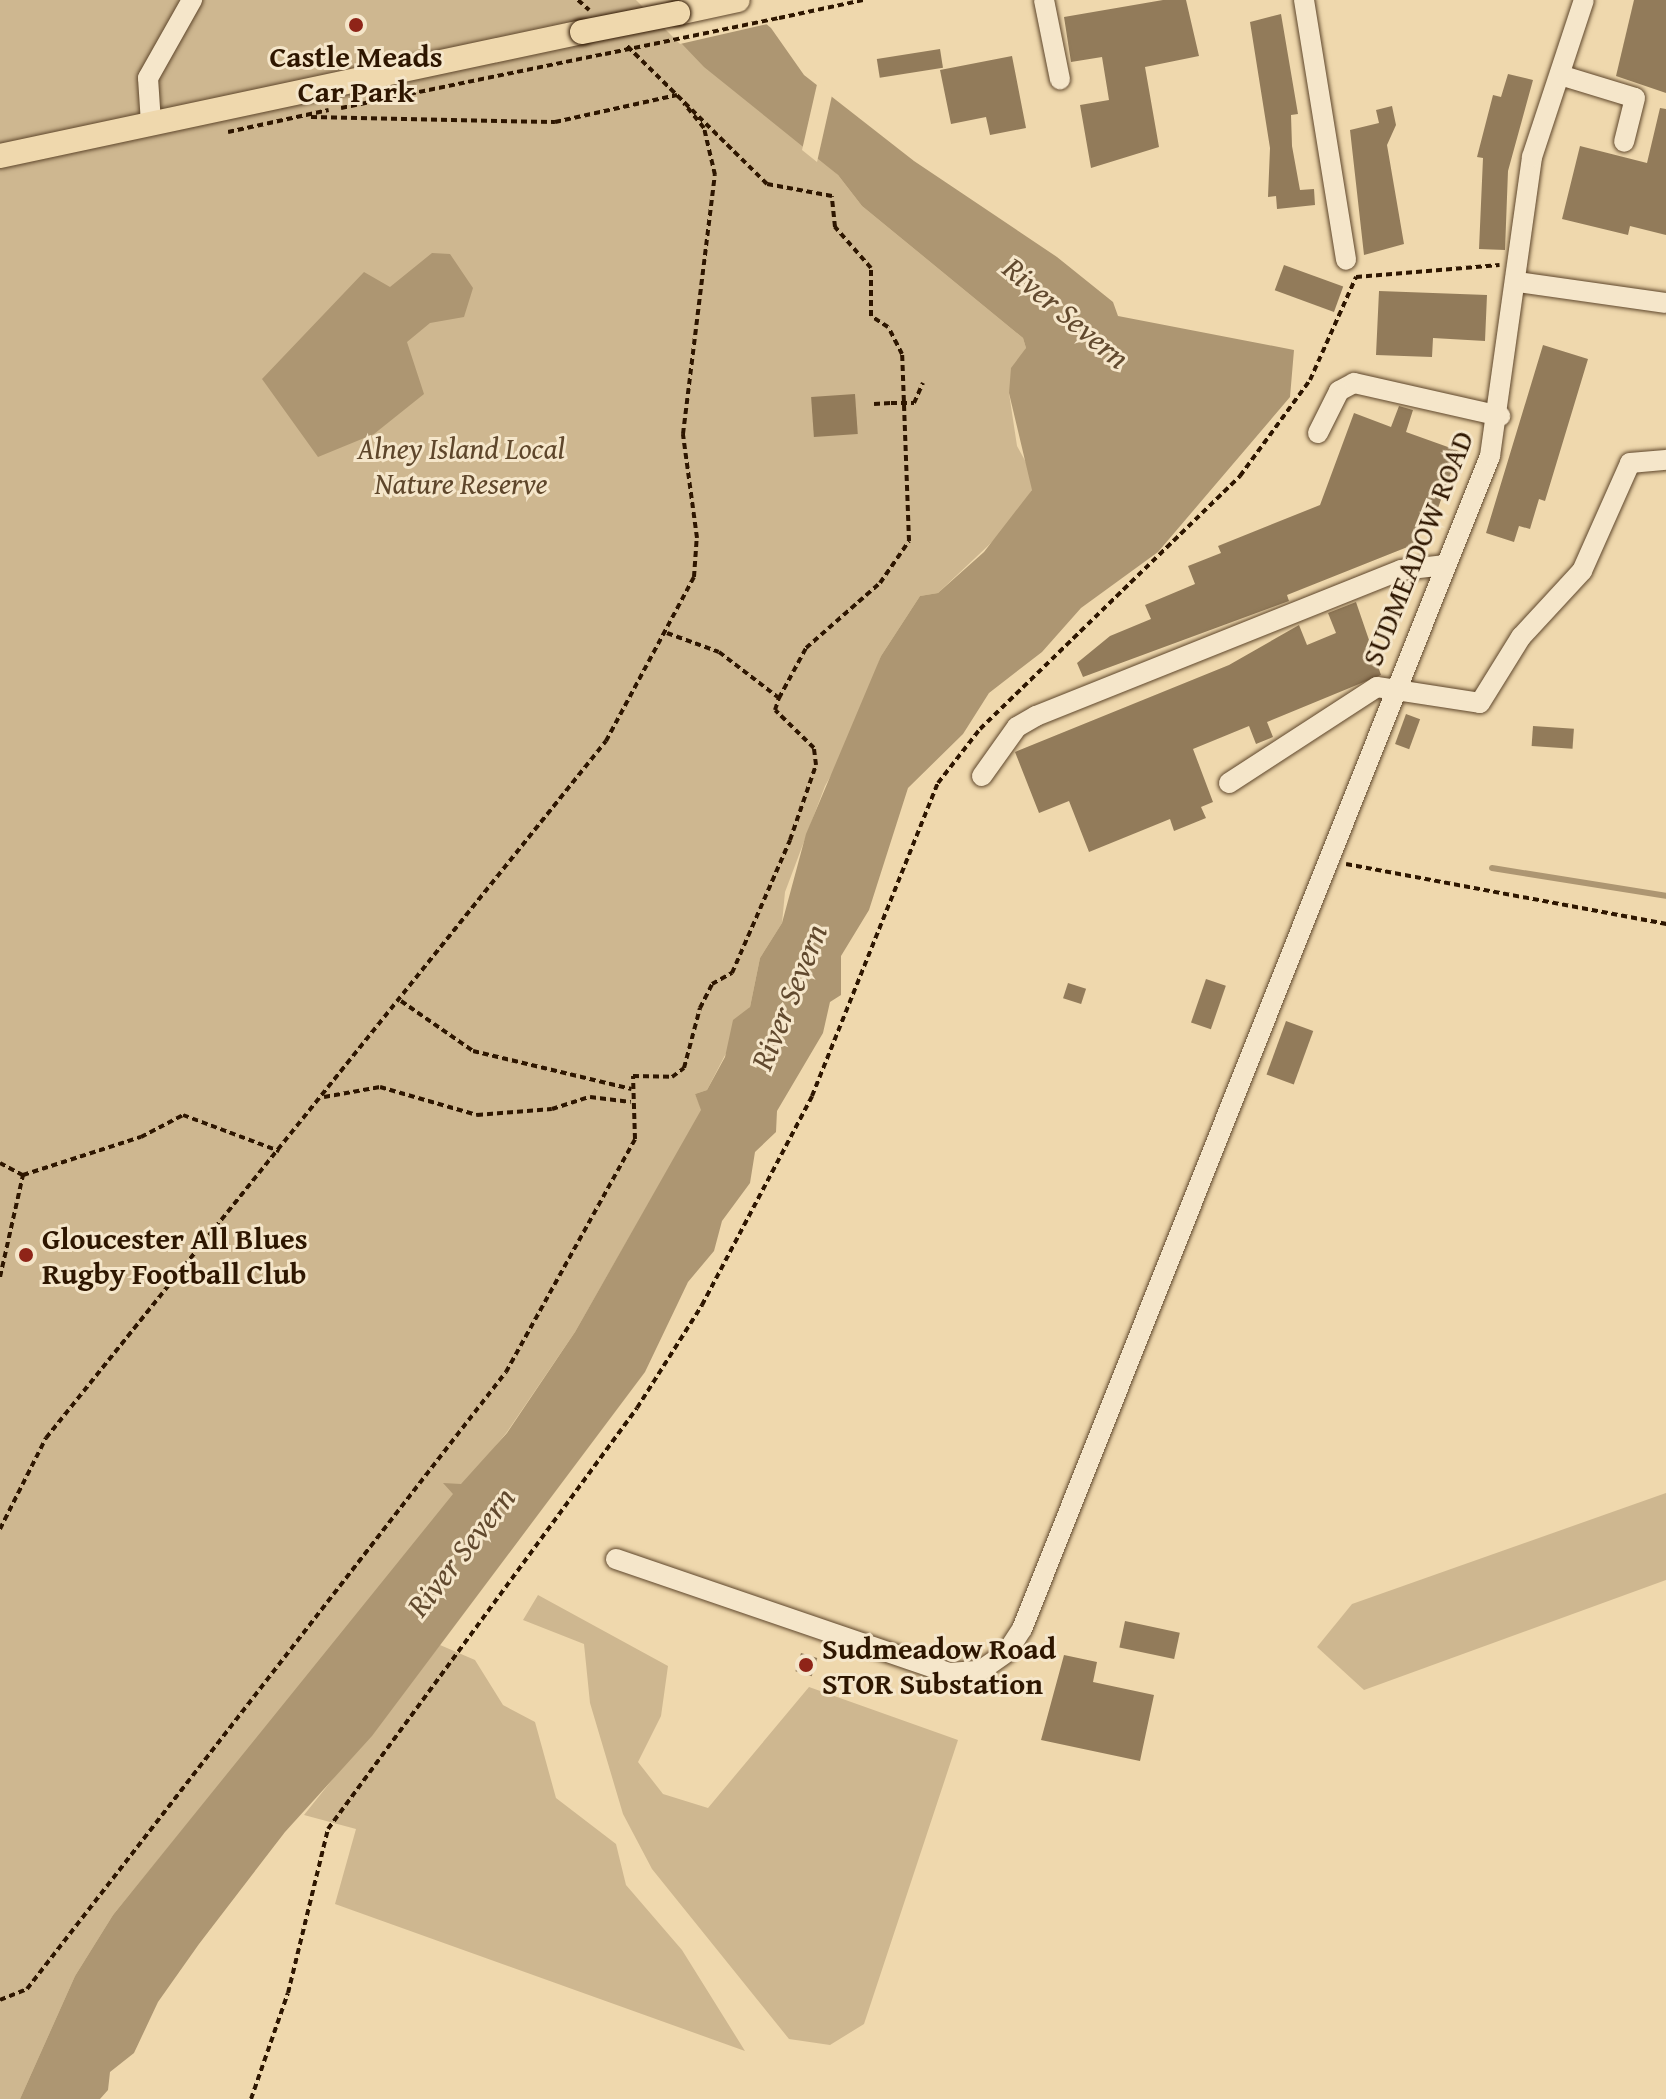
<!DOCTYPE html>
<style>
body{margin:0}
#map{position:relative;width:1666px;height:2099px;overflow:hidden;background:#efd8ad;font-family:"Gentium Book Plus",serif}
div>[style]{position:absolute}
.green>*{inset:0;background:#ceb790}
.water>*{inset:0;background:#ad9672}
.pier>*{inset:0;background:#efd8ad}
.stream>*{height:6px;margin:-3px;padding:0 3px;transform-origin:3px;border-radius:3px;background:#ad9672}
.building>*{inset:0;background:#927b5a;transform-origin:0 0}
.path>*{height:4px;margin-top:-2px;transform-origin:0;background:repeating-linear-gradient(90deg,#2e1600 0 6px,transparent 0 10px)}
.roads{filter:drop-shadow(0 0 2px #5e462b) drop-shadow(0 0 2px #5e462b)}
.minor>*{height:20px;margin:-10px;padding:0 10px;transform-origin:10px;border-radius:10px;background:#f5e6ca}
.major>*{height:24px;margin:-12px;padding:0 12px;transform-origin:12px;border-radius:12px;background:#efd8ad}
.path-bridge>*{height:4px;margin-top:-2px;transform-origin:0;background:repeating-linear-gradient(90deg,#2e1600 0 6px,transparent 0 10px)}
.bridges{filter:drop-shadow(0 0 2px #2e1600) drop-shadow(0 0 2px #2e1600)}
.major-bridge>*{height:24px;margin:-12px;padding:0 12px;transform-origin:12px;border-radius:12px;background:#efd8ad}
.dots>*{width:22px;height:22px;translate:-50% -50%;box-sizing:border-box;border:4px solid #f5e6ca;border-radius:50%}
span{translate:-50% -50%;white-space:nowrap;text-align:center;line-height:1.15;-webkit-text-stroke:6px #f5e6ca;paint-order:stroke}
.poi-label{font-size:30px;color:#2e1600;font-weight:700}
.left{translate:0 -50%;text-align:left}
.park-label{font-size:30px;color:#5e462b;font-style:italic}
.street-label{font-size:30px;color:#2e1600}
.water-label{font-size:32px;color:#61492e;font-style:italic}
</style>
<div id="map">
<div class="green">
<div style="clip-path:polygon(0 0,642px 0,838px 175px,862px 206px,1023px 338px,1026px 348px,1009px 393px,1017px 446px,1033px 475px,1032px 490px,1009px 526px,938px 593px,920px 596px,881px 656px,851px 740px,825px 786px,785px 892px,782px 923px,760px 958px,750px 1007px,707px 1090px,695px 1094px,702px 1110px,575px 1332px,507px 1432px,113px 1915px,75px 1976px,20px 2099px,0 2099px)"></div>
<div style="clip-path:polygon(1666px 1493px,1666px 1580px,1364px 1690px,1317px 1647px,1352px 1604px)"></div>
<div style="clip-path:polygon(538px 1595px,668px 1666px,661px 1716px,638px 1762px,663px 1794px,708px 1808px,809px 1687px,958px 1740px,864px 2024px,830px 2045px,789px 2039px,652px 1869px,623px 1814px,590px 1703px,584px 1644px,523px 1620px)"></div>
<div style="clip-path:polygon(440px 1645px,475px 1660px,503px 1705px,535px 1722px,556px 1798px,616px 1844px,626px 1885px,682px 1950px,745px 2051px,335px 1904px,356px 1829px,304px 1815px)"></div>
</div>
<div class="water">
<div style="clip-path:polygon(640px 0,738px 0,771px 28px,804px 75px,914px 161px,1057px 257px,1113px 302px,1118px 316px,1294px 350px,1290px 397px,1158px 552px,1081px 608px,1042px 652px,989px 693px,963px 734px,908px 788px,869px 910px,841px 956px,841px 995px,830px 1002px,823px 1033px,777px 1111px,776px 1132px,755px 1152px,750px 1183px,722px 1221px,714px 1251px,688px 1282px,645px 1372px,372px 1736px,285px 1832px,199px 1944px,158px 2002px,134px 2053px,110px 2072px,108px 2090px,100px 2099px,20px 2099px,75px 1976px,113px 1915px,453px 1494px,443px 1483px,461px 1484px,507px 1433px,575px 1332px,701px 1110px,695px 1094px,707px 1090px,725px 1057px,733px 1020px,750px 1007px,760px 958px,782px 923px,806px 834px,881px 656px,920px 596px,938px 593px,984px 552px,1032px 490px,1009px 393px,1011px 368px,1026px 348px,1023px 338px,862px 206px,838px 175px,704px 67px)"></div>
<div style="clip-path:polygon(432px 253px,450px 254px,473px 288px,464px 317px,430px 323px,407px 342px,424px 394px,374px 434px,318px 457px,262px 379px,364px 272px,390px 287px)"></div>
</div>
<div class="pier">
<div style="clip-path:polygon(636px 0,744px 0,772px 23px,680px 44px)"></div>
<div style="clip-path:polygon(818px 80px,833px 91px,817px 162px,802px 150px)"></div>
</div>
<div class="stream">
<div style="left:1492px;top:868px;width:176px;rotate:9.1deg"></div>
</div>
<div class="building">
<div style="clip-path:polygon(1163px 0,1186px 0,1199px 56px,1145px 67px,1159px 147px,1091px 168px,1080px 105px,1109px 100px,1102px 57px,1071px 62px,1064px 17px)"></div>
<div style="clip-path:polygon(1634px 0,1666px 0,1666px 93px,1616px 76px)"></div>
<div style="clip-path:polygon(1281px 14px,1298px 114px,1291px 115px,1292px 146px,1300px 190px,1314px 189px,1315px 205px,1277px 209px,1276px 196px,1268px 197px,1270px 148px,1250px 22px)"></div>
<div style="left:940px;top:49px;width:19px;height:64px;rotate:81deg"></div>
<div style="clip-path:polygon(1012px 56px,1026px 128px,990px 135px,986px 117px,951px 124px,940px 70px)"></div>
<div style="clip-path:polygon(1508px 74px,1533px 80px,1508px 171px,1505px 250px,1479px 249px,1483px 158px,1477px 157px,1493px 95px,1501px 97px)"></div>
<div style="clip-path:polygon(1392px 106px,1396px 125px,1387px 145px,1404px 244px,1364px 255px,1350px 130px,1379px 123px,1376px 110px)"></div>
<div style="clip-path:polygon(1660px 108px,1666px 109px,1666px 235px,1630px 226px,1628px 235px,1562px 219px,1580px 146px,1647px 163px)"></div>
<div style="left:1284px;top:265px;width:63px;height:27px;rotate:20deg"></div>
<div style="clip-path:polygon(1379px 291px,1487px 295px,1485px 341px,1433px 338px,1432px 357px,1376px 355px)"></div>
<div style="clip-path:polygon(1543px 345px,1588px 359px,1545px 501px,1539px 499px,1530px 529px,1519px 526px,1514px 542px,1486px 533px)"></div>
<div style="left:855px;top:394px;width:40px;height:44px;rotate:86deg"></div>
<div style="clip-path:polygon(1399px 406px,1413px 410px,1406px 432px,1459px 451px,1431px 527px,1422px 524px,1415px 544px,1287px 595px,1289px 601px,1083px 677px,1077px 663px,1110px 636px,1151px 619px,1145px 605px,1195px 584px,1188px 566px,1221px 553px,1218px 546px,1320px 505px,1354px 413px,1391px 427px)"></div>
<div style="clip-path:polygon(1356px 602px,1381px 675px,1267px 722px,1273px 737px,1256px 744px,1249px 726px,1193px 749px,1213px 802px,1201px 807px,1206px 818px,1174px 831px,1170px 819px,1089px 852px,1069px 801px,1039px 813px,1015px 752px,1229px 665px,1299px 625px,1307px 645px,1336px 633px,1328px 613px)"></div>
<div style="left:1406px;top:714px;width:15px;height:32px;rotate:20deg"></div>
<div style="left:1533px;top:726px;width:41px;height:20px;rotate:4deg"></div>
<div style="left:1206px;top:979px;width:21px;height:46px;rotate:19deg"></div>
<div style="left:1068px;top:983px;width:19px;height:16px;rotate:18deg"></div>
<div style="left:1286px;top:1021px;width:29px;height:57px;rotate:20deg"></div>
<div style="left:1125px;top:1621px;width:56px;height:27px;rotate:12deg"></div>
<div style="left:801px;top:1653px;width:17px;height:19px;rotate:17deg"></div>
<div style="clip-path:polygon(1064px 1655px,1097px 1662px,1093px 1682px,1154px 1695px,1140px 1761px,1041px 1740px)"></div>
</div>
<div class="path">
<div style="left:578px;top:0;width:15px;rotate:42deg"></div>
<div style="left:779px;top:18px;width:87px;rotate:-12deg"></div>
<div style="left:341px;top:108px;width:269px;rotate:-11.6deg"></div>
<div style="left:311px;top:117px;width:244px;rotate:1.2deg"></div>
<div style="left:555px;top:122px;width:125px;rotate:-12.5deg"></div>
<div style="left:228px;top:132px;width:103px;rotate:-12.3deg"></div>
<div style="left:914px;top:403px;width:22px;rotate:-66deg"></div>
<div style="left:874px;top:404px;width:17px;rotate:-3deg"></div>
<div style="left:667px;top:633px;width:55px;rotate:20.1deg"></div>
<div style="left:719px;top:652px;width:76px;rotate:37.5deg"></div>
<div style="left:1346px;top:864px;width:326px;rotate:10.6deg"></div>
<div style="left:401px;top:1001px;width:88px;rotate:34.8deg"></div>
<div style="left:473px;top:1051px;width:163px;rotate:13.5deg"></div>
<div style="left:324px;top:1097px;width:57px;rotate:-10.1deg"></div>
<div style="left:380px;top:1087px;width:101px;rotate:16.1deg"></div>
<div style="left:477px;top:1115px;width:75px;rotate:-4.6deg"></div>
<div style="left:552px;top:1109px;width:40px;rotate:-18deg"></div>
<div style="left:590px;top:1097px;width:41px;rotate:7deg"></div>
<div style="left:0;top:1163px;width:26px;rotate:28deg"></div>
<div style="left:0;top:1277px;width:105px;rotate:-77.3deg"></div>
<div style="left:23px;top:1175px;width:124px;rotate:-17.9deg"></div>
<div style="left:141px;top:1137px;width:47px;rotate:-27.6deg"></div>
<div style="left:183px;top:1115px;width:103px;rotate:20.6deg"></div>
<div style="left:0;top:1529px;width:102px;rotate:-63.2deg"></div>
<div style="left:46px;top:1438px;width:894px;rotate:-51.22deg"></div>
<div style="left:606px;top:741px;width:186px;rotate:-61.8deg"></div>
<div style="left:694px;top:577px;width:39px;rotate:-86deg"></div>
<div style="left:697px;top:538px;width:105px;rotate:-97.7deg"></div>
<div style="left:683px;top:434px;width:261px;rotate:-83deg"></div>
<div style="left:715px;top:175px;width:48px;rotate:-103.2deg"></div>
<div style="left:704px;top:128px;width:32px;rotate:-129deg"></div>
<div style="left:0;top:2000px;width:29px;rotate:-22deg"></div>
<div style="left:27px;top:1989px;width:781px;rotate:-52.18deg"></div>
<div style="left:506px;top:1372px;width:266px;rotate:-61deg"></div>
<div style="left:635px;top:1139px;width:63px;rotate:-91.8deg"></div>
<div style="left:633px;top:1076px;width:39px;rotate:1deg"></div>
<div style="left:672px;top:1077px;width:15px;rotate:-37deg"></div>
<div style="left:684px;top:1068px;width:62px;rotate:-75.1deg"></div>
<div style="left:700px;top:1008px;width:27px;rotate:-63deg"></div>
<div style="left:712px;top:984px;width:23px;rotate:-29deg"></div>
<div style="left:732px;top:973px;width:145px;rotate:-66.4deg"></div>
<div style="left:790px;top:840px;width:79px;rotate:-70.9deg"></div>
<div style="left:816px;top:765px;width:17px;rotate:-97deg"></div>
<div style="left:814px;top:748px;width:54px;rotate:-135.7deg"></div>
<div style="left:775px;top:710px;width:13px;rotate:-72deg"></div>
<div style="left:779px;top:698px;width:57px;rotate:-61.6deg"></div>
<div style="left:806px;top:648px;width:98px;rotate:-41.3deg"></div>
<div style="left:880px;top:583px;width:51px;rotate:-55.4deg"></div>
<div style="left:909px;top:541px;width:187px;rotate:-92.1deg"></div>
<div style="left:902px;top:354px;width:30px;rotate:-117deg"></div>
<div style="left:888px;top:327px;width:20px;rotate:-147deg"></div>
<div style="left:871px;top:316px;width:48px;rotate:-90deg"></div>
<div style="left:871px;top:268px;width:55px;rotate:-131.3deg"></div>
<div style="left:835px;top:227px;width:31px;rotate:-96deg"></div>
<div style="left:832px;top:196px;width:66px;rotate:-169.5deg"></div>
<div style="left:767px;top:184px;width:199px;rotate:-135.4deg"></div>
<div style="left:251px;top:2099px;width:112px;rotate:-70.8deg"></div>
<div style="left:288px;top:1993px;width:169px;rotate:-76.3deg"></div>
<div style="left:328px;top:1829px;width:522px;rotate:-53.72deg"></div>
<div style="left:637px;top:1408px;width:122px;rotate:-57.7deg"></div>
<div style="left:702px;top:1305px;width:236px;rotate:-62.2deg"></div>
<div style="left:812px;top:1096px;width:337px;rotate:-68.1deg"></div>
<div style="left:938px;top:783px;width:68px;rotate:-52.1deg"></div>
<div style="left:980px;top:729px;width:363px;rotate:-44.2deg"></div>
<div style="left:1240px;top:476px;width:119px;rotate:-53.9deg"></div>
<div style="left:1310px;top:380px;width:113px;rotate:-65.9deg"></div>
<div style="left:1356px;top:277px;width:144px;rotate:-4.8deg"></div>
</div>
<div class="roads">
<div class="minor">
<div style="left:1044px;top:0;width:81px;rotate:78.6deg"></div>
<div style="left:1304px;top:0;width:263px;rotate:80.8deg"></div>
<div style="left:1560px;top:75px;width:78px;rotate:17deg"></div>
<div style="left:1635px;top:98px;width:45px;rotate:104deg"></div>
<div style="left:151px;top:123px;width:45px;rotate:-93.8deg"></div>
<div style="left:148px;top:78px;width:90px;rotate:-60.6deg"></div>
<div style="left:1518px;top:282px;width:149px;rotate:8.1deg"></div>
<div style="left:1318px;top:433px;width:47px;rotate:-63.4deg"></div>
<div style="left:1339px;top:391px;width:17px;rotate:-28deg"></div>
<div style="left:1354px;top:383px;width:150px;rotate:12.7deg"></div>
<div style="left:982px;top:776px;width:60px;rotate:-54.5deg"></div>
<div style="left:1017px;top:727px;width:22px;rotate:-30deg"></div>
<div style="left:1036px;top:716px;width:393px;rotate:-21.8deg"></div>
<div style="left:1401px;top:570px;width:45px;rotate:-6.3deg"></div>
<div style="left:1229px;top:783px;width:176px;rotate:-33deg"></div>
<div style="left:1377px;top:687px;width:104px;rotate:8.8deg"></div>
<div style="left:1480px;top:703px;width:78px;rotate:-58.2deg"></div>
<div style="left:1521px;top:637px;width:90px;rotate:-47.3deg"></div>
<div style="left:1582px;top:571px;width:118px;rotate:-66deg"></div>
<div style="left:1630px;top:463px;width:36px;rotate:-5deg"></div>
<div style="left:616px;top:1559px;width:352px;rotate:18.9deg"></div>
<div style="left:949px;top:1673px;width:31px;rotate:-4deg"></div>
<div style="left:980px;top:1671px;width:33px;rotate:-35deg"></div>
<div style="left:1007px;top:1652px;width:27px;rotate:-57deg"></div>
<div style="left:1022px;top:1629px;width:1263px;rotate:-68.25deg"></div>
<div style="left:1490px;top:456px;width:302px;rotate:-82deg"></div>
<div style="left:1532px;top:157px;width:165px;rotate:-71.7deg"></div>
</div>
<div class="major">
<div style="left:678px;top:13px;width:61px;rotate:-12.2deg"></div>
<div style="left:0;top:156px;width:595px;rotate:-12.03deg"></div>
</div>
</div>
<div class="path-bridge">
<div style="left:605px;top:54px;width:178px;rotate:-11.7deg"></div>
<div style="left:891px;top:403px;width:23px"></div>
</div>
<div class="bridges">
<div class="major-bridge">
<div style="left:582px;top:32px;width:98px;rotate:-11.2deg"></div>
</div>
</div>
<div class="dots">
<div style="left:356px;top:25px;background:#8f2418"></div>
<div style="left:26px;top:1255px;background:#8f2418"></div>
<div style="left:806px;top:1665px;background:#8f2418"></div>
</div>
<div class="poi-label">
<span style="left:356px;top:73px">Castle Meads<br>Car Park</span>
<span class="left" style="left:42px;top:1255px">Gloucester All Blues<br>Rugby Football Club</span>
<span class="left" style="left:822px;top:1665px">Sudmeadow Road<br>STOR Substation</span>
</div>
<div class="park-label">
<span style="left:461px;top:465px">Alney Island Local<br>Nature Reserve</span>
</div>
<div class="street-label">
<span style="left:1417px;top:548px;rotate:-68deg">SUDMEADOW ROAD</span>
</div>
<div class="water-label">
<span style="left:1066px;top:313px;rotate:40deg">River Severn</span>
<span style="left:789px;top:997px;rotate:-68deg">River Severn</span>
<span style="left:461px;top:1552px;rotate:-52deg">River Severn</span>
</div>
</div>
